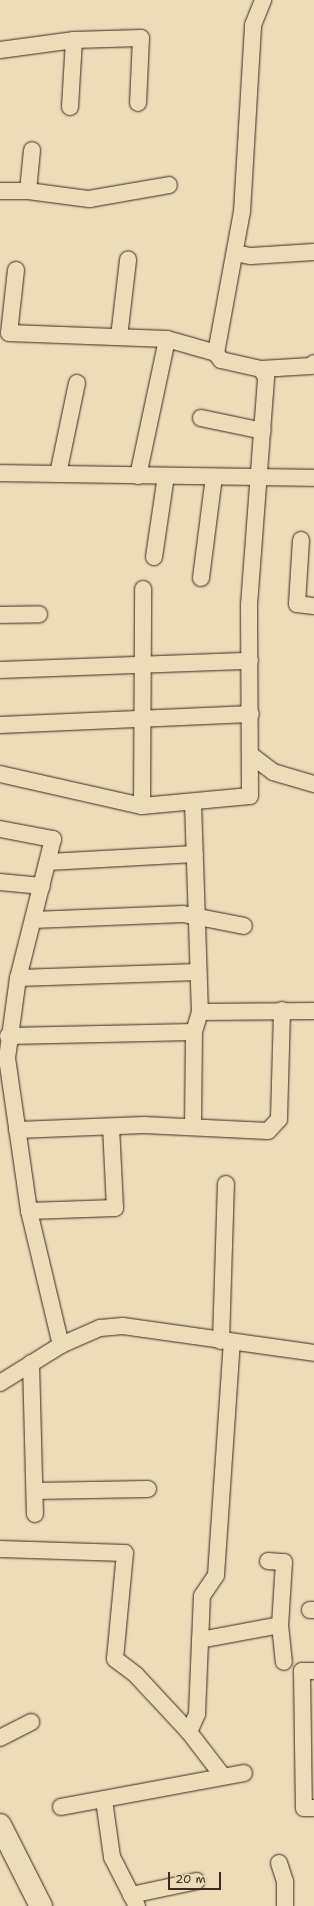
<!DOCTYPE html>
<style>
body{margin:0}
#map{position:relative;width:314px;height:1906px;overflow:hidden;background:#eedbb9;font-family:"Shantell Sans",sans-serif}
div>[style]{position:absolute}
.roads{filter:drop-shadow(0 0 1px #3b2a1e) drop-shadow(0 0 1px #3b2a1e)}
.minor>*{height:16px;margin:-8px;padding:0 8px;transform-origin:8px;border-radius:8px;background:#eedbb9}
.secondary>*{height:22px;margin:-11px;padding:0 11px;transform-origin:11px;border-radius:11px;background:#eedbb9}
span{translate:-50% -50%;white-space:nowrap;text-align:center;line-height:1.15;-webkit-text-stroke:3px #eedbb9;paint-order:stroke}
.scale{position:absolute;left:168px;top:1872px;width:53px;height:18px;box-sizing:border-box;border:2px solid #3b2a1e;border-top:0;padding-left:5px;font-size:12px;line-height:14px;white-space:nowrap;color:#3b2a1e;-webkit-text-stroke:3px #eedbb9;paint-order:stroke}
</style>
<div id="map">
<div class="roads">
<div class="minor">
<div style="left:0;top:50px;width:75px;rotate:-7.7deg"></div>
<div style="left:74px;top:40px;width:67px;rotate:-1.7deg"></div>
<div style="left:141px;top:38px;width:65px;rotate:92.6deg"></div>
<div style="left:70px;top:107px;width:67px;rotate:-86.6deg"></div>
<div style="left:0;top:191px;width:28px"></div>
<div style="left:28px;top:191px;width:62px;rotate:7.5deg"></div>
<div style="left:89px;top:199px;width:81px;rotate:-9.9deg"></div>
<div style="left:28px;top:191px;width:41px;rotate:-84.4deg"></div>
<div style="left:235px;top:253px;width:16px;rotate:11deg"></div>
<div style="left:251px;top:256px;width:63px;rotate:-3.6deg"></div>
<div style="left:16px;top:270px;width:63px;rotate:96.3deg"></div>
<div style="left:9px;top:333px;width:158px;rotate:2.2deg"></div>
<div style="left:167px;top:339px;width:51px;rotate:15.9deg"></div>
<div style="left:119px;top:337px;width:78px;rotate:-83.3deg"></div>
<div style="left:261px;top:369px;width:50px;rotate:-3.4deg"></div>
<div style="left:311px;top:366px;width:4px;rotate:-45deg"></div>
<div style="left:201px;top:418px;width:63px;rotate:11.8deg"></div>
<div style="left:0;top:473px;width:314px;rotate:0.9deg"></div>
<div style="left:58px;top:474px;width:93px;rotate:-78.2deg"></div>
<div style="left:138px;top:476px;width:140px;rotate:-78deg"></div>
<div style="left:301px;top:540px;width:64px;rotate:93.6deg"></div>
<div style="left:297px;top:604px;width:17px;rotate:7deg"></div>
<div style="left:154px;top:557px;width:82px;rotate:-81.6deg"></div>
<div style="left:201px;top:578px;width:102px;rotate:-82.7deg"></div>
<div style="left:0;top:615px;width:39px;rotate:-1deg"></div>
<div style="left:0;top:670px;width:250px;rotate:-2.1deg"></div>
<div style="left:0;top:725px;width:251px;rotate:-2.5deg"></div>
<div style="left:252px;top:756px;width:26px;rotate:37deg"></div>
<div style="left:273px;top:772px;width:43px;rotate:16.3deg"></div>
<div style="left:0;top:774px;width:146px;rotate:12.7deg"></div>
<div style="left:142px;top:806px;width:108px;rotate:-5.3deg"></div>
<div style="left:250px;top:796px;width:191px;rotate:-90.3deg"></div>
<div style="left:249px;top:605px;width:229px;rotate:-85.7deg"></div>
<div style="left:266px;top:377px;width:9px;rotate:-122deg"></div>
<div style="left:261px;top:369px;width:41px;rotate:-167.3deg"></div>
<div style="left:221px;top:360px;width:9px;rotate:-126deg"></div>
<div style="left:216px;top:353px;width:143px;rotate:-79.6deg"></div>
<div style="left:242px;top:212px;width:187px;rotate:-86.6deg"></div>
<div style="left:253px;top:25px;width:27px;rotate:-68deg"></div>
<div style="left:193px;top:802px;width:210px;rotate:88.1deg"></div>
<div style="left:200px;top:1012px;width:21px;rotate:107deg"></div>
<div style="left:194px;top:1032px;width:95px;rotate:90.6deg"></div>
<div style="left:142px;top:806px;width:217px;rotate:-89.7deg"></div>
<div style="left:0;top:829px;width:54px;rotate:10.7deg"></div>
<div style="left:53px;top:839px;width:143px;rotate:104.1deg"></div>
<div style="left:18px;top:978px;width:81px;rotate:97.8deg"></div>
<div style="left:7px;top:1058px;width:155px;rotate:81.8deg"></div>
<div style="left:29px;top:1211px;width:138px;rotate:76.6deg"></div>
<div style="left:48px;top:862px;width:147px;rotate:-3.1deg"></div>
<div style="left:0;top:882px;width:42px;rotate:5.4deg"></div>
<div style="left:33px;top:920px;width:150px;rotate:-2.3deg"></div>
<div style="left:183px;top:914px;width:62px;rotate:11.1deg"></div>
<div style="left:18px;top:978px;width:180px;rotate:-1.9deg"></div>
<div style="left:200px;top:1012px;width:114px;rotate:-0.5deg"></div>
<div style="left:8px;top:1036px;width:186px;rotate:-1.2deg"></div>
<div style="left:17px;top:1130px;width:127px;rotate:-2.3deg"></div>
<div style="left:144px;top:1125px;width:124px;rotate:2.8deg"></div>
<div style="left:268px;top:1131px;width:16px;rotate:-47deg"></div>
<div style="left:279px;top:1119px;width:109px;rotate:-88.4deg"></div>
<div style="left:29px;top:1211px;width:86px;rotate:-2deg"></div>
<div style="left:115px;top:1208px;width:81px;rotate:-92.8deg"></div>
<div style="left:221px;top:1341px;width:157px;rotate:-88.2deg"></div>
<div style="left:31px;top:1363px;width:151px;rotate:88.5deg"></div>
<div style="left:0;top:1383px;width:72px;rotate:-31.9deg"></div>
<div style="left:61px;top:1345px;width:43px;rotate:-23.6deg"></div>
<div style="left:100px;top:1328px;width:23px;rotate:-5deg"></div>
<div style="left:123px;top:1326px;width:193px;rotate:8deg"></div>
<div style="left:35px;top:1491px;width:113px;rotate:-1deg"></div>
<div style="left:0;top:1549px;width:125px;rotate:1.8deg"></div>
<div style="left:125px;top:1553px;width:106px;rotate:95.4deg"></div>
<div style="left:115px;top:1659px;width:26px;rotate:37deg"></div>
<div style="left:136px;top:1675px;width:78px;rotate:47.1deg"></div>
<div style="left:189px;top:1732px;width:54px;rotate:52.5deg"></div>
<div style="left:268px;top:1561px;width:16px;rotate:4deg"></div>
<div style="left:284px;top:1562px;width:63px;rotate:93.6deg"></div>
<div style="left:280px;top:1625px;width:37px;rotate:84deg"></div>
<div style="left:310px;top:1610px;width:4px"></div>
<div style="left:200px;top:1640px;width:81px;rotate:-10.6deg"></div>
<div style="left:314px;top:1671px;width:12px;rotate:180deg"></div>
<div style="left:302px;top:1671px;width:137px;rotate:89.2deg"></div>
<div style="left:304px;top:1808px;width:10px"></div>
<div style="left:189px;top:1732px;width:20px;rotate:-66deg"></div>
<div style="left:197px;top:1714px;width:118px;rotate:-87.6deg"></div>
<div style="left:202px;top:1596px;width:25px;rotate:-56deg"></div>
<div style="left:216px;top:1575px;width:233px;rotate:-86.1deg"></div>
<div style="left:0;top:1738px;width:35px;rotate:-27deg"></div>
<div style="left:104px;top:1800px;width:58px;rotate:82deg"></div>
<div style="left:112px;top:1857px;width:55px;rotate:63deg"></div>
<div style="left:61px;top:1807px;width:186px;rotate:-10.5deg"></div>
<div style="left:279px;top:1863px;width:20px;rotate:72deg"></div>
<div style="left:285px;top:1882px;width:24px;rotate:90deg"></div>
<div style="left:131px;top:1895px;width:67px;rotate:-12deg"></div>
</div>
<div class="secondary">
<div style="left:0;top:1825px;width:91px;rotate:63.2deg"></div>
</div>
</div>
<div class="scale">20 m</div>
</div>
